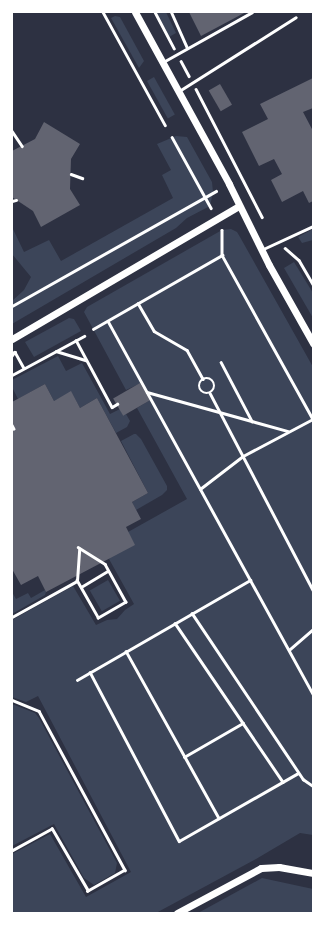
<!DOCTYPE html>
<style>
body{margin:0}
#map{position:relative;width:325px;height:925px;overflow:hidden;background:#2d3142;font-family:Arial,sans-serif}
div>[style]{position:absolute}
.green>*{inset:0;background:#3c4559;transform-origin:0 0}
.building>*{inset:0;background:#626471;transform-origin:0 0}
.path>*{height:2.5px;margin:-1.25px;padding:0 1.25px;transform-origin:1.25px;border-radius:1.25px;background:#fff}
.path>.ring{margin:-1.25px;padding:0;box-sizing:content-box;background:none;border:2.5px solid #fff;border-radius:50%}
.service>*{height:3px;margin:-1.5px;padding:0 1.5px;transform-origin:1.5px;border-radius:1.5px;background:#fff}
.tertiary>*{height:7px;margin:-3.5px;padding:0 3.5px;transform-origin:3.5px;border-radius:3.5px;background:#fff}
span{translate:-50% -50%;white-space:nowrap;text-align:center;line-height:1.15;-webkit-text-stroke:3.5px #fff;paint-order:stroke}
.frame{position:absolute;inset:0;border:13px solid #fff;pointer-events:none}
</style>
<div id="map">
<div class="green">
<div style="clip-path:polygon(155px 12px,166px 12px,176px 33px,169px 37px)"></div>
<div style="clip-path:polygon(115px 16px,120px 17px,144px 61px,139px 68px,111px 18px)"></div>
<div style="left:154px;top:77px;width:43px;height:8px;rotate:61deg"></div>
<div style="clip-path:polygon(176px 136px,187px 137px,212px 182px,213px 192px,210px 206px,187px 218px,176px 228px,12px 324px,12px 301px,24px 290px,31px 277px,12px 254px,12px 227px,24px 252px,49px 240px,61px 261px,173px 198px,162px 175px,171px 170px,157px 144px)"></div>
<div style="clip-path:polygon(231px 229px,237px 232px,240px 237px,313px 367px,313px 835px,300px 833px,256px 859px,156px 913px,12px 913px,12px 854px,50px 834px,86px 897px,131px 872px,38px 696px,26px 702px,12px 697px,12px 620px,73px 586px,96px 625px,107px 620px,117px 619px,125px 610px,134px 604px,109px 559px,128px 532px,187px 499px,137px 408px,150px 400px,141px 383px,126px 390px,84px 312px,87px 307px,222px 230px)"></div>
<div style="clip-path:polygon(313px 229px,313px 240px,302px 243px,298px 237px)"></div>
<div style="clip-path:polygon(294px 262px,313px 293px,313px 318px,284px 268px)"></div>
<div style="clip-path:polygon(69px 318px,74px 319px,81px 331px,34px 357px,25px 342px)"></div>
<div style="clip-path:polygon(58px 356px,66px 371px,82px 363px,110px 414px,120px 409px,123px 415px,126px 414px,130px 421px,127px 427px,116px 433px,97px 398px,80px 408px,71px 392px,54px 401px,45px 384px,18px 399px,12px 387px,12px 380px)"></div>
<div style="clip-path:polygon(134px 434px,136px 434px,141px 439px,167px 486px,167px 490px,162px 495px,136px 510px,132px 502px,148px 493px,121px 441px)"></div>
<div style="left:108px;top:580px;width:24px;height:21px;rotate:60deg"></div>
<div style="clip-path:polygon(45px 590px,46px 592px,45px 595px,12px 614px,12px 592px,16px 599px,28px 593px,31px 598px)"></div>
<div style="clip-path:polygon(12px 704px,35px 713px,39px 718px,117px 863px,115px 873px,94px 885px,84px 878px,54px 824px,12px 846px)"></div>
<div style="clip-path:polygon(262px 878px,313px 889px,313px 913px,198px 913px)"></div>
</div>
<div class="building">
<div style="clip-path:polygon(189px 12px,246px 12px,201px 36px)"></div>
<div style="clip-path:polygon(313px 78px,313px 108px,303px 112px,313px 131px,313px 201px,309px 203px,303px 191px,282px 202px,271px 180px,282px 174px,274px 159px,259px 166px,242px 132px,268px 119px,260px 104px)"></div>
<div style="left:220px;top:84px;width:24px;height:13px;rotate:60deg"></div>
<div style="clip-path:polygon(44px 122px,80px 144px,71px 159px,70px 189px,80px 205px,41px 227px,33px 211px,12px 197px,12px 151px,35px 139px)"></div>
<div style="left:140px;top:383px;width:20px;height:31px;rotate:60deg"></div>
<div style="clip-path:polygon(45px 384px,54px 401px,71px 391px,80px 408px,97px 398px,148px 493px,132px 502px,141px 519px,126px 527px,135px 545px,46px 592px,38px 576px,21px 585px,12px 569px,12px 402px)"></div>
</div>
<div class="path">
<div style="left:103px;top:12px;width:129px;rotate:61.2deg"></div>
<div style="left:155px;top:12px;width:41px;rotate:62.2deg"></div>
<div style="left:181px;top:61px;width:17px;rotate:62deg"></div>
<div style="left:196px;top:89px;width:144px;rotate:62.7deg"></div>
<div style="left:12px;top:131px;width:18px;rotate:56deg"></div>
<div style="left:172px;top:137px;width:81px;rotate:61.2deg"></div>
<div style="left:71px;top:174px;width:12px;rotate:20deg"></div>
<div style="left:12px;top:201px;width:4px;rotate:-14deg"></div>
<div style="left:222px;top:230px;width:25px;rotate:90deg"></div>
<div style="left:222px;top:255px;width:188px;rotate:61deg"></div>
<div style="left:285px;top:248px;width:18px;rotate:41deg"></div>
<div style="left:299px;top:260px;width:28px;rotate:60deg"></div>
<div style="left:138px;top:303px;width:32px;rotate:60deg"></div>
<div style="left:154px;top:331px;width:38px;rotate:30deg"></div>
<div style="left:187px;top:350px;width:33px;rotate:61deg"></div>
<div style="left:12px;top:306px;width:234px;rotate:-29.4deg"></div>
<div style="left:108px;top:321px;width:426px;rotate:61.2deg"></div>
<div style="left:93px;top:329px;width:149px;rotate:-29.8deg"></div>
<div style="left:76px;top:340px;width:76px;rotate:61.8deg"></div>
<div style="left:112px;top:407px;width:6px;rotate:-31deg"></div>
<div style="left:56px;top:351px;width:31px;rotate:17deg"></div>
<div style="left:15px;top:352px;width:18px;rotate:61deg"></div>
<div style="left:12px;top:353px;width:3px;rotate:-18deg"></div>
<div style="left:15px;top:352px;width:5px;rotate:127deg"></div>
<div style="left:221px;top:362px;width:67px;rotate:62.3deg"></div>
<div style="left:12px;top:375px;width:82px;rotate:-28.4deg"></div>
<div class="ring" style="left:199px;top:378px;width:13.5px;height:13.5px"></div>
<div style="left:147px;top:392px;width:146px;rotate:15.5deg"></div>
<div style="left:210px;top:393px;width:222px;rotate:62.4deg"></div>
<div style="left:12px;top:425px;width:4px;rotate:63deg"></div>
<div style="left:200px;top:489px;width:54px;rotate:-37.5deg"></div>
<div style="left:243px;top:456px;width:79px;rotate:-27.9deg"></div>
<div style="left:78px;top:547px;width:32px;rotate:32deg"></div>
<div style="left:105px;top:564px;width:43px;rotate:61.1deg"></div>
<div style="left:126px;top:602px;width:32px;rotate:150deg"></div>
<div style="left:98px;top:618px;width:43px;rotate:-119.6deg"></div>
<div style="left:77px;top:581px;width:32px;rotate:-86deg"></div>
<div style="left:81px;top:587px;width:31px;rotate:-31deg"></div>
<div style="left:192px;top:613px;width:200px;rotate:56.2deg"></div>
<div style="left:303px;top:779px;width:12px;rotate:35deg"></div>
<div style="left:12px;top:617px;width:74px;rotate:-29deg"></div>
<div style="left:175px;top:623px;width:192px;rotate:55.8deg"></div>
<div style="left:289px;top:650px;width:32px;rotate:-41deg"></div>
<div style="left:126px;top:651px;width:191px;rotate:60.9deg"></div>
<div style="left:90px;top:672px;width:191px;rotate:62.2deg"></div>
<div style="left:179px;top:841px;width:137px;rotate:-29.7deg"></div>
<div style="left:77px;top:680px;width:200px;rotate:-30deg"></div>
<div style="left:12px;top:700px;width:29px;rotate:22deg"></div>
<div style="left:39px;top:711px;width:181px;rotate:61.6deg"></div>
<div style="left:125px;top:870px;width:43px;rotate:150.4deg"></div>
<div style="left:88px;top:891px;width:72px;rotate:-120.1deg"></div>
<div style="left:52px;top:829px;width:46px;rotate:151.2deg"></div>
<div style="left:184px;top:757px;width:68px;rotate:-30deg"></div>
</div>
<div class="service">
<div style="left:171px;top:12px;width:39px;rotate:66deg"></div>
<div style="left:163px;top:62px;width:102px;rotate:-29.3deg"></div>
<div style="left:179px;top:91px;width:138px;rotate:-32.3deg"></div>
<div style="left:261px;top:250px;width:57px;rotate:-24.8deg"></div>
</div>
<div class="tertiary">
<div style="left:135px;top:12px;width:196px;rotate:61.3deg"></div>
<div style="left:229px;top:184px;width:90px;rotate:63.7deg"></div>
<div style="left:269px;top:265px;width:90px;rotate:60.6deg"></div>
<div style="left:12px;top:339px;width:263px;rotate:-30.4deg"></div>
<div style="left:177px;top:913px;width:95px;rotate:-28.2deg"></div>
<div style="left:261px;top:868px;width:18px;rotate:-3deg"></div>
<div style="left:279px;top:867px;width:35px;rotate:10deg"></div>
</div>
<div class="frame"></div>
</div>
